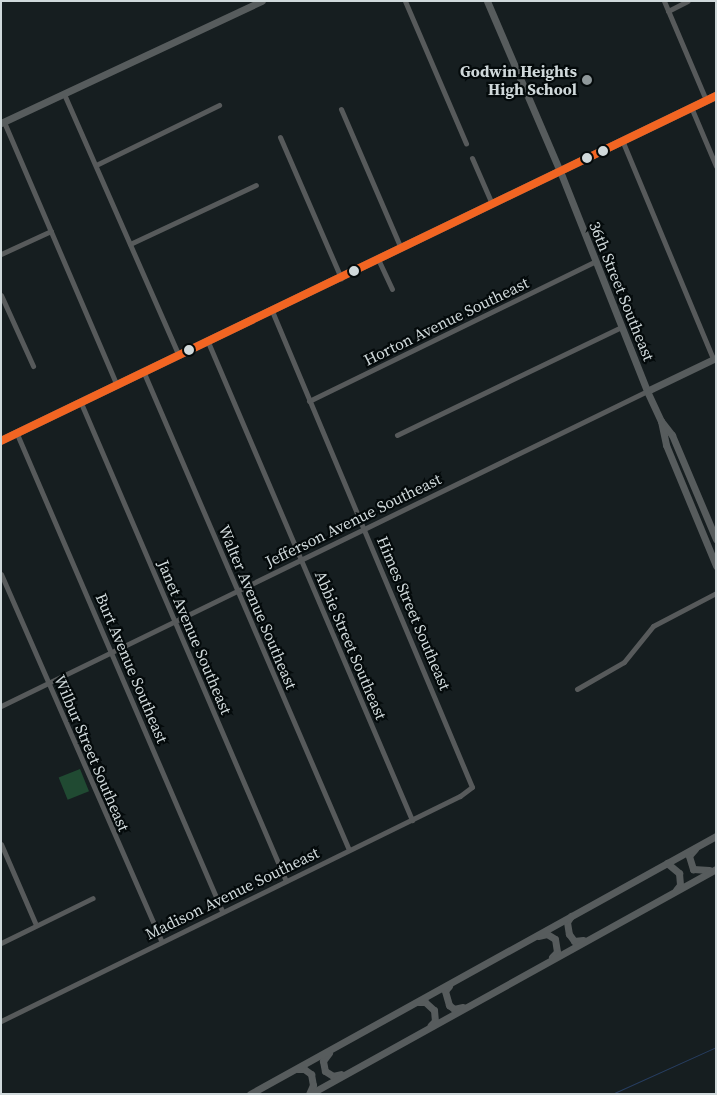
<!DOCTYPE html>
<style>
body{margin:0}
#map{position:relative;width:717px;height:1095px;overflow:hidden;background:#161e20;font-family:"Source Serif 4",serif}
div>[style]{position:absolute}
.green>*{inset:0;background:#204a32;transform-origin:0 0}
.stream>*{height:1px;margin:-0.5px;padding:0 0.5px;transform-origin:0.5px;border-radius:0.5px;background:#273e61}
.street>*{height:5px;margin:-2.5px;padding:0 2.5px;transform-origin:2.5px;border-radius:2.5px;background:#575a5b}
.secondary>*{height:7px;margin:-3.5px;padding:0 3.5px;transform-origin:3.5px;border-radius:3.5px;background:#575c5d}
.primary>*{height:8px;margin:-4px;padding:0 4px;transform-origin:4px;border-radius:4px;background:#565a5c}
.bus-1>*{height:8px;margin:-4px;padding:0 4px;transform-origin:4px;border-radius:4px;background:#f26522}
.dots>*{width:14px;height:14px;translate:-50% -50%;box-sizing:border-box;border:2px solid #040a0b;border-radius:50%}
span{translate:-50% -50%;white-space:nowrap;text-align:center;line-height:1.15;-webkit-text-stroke:4.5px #040a0b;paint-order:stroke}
.poi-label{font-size:16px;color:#d0d9db;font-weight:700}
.right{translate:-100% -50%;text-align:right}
.street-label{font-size:16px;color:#d0d9db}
.frame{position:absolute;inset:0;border:2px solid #d0d9db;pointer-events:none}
</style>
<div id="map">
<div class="green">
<div style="left:80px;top:769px;width:24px;height:23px;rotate:68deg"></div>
</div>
<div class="stream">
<div style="left:612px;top:1094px;width:114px;rotate:-24.3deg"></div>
</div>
<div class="street">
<div style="left:405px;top:1px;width:155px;rotate:66.8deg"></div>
<div style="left:664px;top:1px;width:108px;rotate:67deg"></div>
<div style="left:668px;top:11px;width:22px;rotate:-27deg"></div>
<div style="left:64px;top:94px;width:286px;rotate:66.3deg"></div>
<div style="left:691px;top:107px;width:64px;rotate:67deg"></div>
<div style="left:341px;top:109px;width:151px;rotate:66.7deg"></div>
<div style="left:4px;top:122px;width:287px;rotate:66.8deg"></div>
<div style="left:280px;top:137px;width:154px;rotate:66.6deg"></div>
<div style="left:622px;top:140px;width:237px;rotate:67.4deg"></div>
<div style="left:472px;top:158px;width:50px;rotate:66.5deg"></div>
<div style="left:96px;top:165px;width:137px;rotate:-26deg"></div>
<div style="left:130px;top:244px;width:139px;rotate:-25.1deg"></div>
<div style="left:1px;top:254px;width:55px;rotate:-24.7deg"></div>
<div style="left:378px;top:259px;width:33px;rotate:65deg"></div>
<div style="left:1px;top:295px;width:78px;rotate:65.7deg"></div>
<div style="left:208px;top:342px;width:520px;rotate:66.89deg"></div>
<div style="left:144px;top:373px;width:519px;rotate:66.74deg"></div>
<div style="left:309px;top:401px;width:317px;rotate:-26deg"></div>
<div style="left:81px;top:403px;width:520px;rotate:66.79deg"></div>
<div style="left:17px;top:434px;width:519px;rotate:66.74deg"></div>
<div style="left:397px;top:435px;width:249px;rotate:-25.7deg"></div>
<div style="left:1px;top:574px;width:400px;rotate:66.4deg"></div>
<div style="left:577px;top:689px;width:54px;rotate:-29.9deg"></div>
<div style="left:624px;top:662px;width:46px;rotate:-51.1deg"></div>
<div style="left:653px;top:626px;width:71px;rotate:-27.6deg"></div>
<div style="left:1px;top:706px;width:719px;rotate:-25.99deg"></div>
<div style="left:1px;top:844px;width:88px;rotate:66.6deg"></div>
<div style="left:1px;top:943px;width:102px;rotate:-26.1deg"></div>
<div style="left:1px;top:1021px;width:511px;rotate:-26.11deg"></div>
<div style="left:460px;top:796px;width:15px;rotate:-37deg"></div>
<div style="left:472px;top:787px;width:516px;rotate:-112.79deg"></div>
</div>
<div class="secondary">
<div style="left:487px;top:1px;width:185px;rotate:66.8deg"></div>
<div style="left:560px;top:171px;width:237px;rotate:68.4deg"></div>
<div style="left:647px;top:391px;width:33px;rotate:65deg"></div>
<div style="left:661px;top:421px;width:18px;rotate:52deg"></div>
<div style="left:672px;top:435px;width:113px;rotate:67.1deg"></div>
<div style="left:1px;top:123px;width:288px;rotate:-25.1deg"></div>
<div style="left:647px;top:391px;width:76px;rotate:-25.6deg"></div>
<div style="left:661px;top:421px;width:25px;rotate:78deg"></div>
<div style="left:666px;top:445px;width:131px;rotate:67.5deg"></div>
<div style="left:695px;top:849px;width:9px;rotate:131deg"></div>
<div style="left:689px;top:856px;width:14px;rotate:73deg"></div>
<div style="left:693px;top:869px;width:16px;rotate:4deg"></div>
<div style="left:667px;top:863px;width:16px;rotate:40deg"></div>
<div style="left:679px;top:873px;width:12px;rotate:85deg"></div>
<div style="left:680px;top:885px;width:6px;rotate:129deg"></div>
<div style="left:571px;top:916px;width:7px;rotate:124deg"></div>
<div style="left:567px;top:922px;width:12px;rotate:81deg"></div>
<div style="left:569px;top:934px;width:9px;rotate:54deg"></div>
<div style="left:574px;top:941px;width:9px;rotate:-6deg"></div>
<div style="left:538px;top:936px;width:9px;rotate:-13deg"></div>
<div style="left:547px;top:934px;width:9px;rotate:32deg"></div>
<div style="left:555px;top:939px;width:13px;rotate:81deg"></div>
<div style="left:557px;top:952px;width:7px;rotate:135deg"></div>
<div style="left:449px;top:986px;width:6px;rotate:129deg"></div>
<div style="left:445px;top:991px;width:15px;rotate:74deg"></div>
<div style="left:449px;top:1005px;width:6px;rotate:39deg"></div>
<div style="left:454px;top:1009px;width:9px;rotate:-13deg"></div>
<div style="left:418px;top:1002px;width:7px"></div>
<div style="left:425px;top:1002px;width:12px;rotate:42deg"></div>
<div style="left:434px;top:1010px;width:11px;rotate:85deg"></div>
<div style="left:435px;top:1021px;width:6px;rotate:135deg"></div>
<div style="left:329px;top:1053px;width:10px;rotate:127deg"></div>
<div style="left:323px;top:1061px;width:10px;rotate:79deg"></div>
<div style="left:325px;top:1071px;width:9px;rotate:32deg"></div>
<div style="left:333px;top:1076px;width:8px;rotate:-14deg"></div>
<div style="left:297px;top:1069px;width:7px"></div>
<div style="left:304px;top:1069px;width:9px;rotate:36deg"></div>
<div style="left:311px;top:1074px;width:11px;rotate:80deg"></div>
<div style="left:313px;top:1085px;width:10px;rotate:114deg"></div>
<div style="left:250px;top:1094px;width:533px;rotate:-28.97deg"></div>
<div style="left:310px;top:1094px;width:464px;rotate:-29deg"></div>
</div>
<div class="primary">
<div style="left:1px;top:441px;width:794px;rotate:-25.76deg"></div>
</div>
<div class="bus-1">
<div style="left:1px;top:441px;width:794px;rotate:-25.76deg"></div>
</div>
<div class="dots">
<div style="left:587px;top:80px;background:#8f989a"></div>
<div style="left:603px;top:151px;background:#d0d9db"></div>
<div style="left:587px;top:158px;background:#d0d9db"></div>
<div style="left:354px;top:271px;background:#d0d9db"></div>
<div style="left:189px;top:350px;background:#d0d9db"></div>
</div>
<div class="poi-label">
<span class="right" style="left:577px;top:80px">Godwin Heights<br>High School</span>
</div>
<div class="street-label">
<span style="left:622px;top:291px;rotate:68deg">36th Street Southeast</span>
<span style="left:446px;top:321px;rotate:-26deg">Horton Avenue Southeast</span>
<span style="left:353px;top:520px;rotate:-26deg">Jefferson Avenue Southeast</span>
<span style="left:258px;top:607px;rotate:67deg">Walter Avenue Southeast</span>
<span style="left:414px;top:613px;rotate:67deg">Himes Street Southeast</span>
<span style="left:195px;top:637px;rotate:67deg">Janet Avenue Southeast</span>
<span style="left:351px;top:645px;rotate:67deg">Abbie Street Southeast</span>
<span style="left:132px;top:668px;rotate:67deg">Burt Avenue Southeast</span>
<span style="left:92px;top:753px;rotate:67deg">Wilbur Street Southeast</span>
<span style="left:232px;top:893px;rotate:-26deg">Madison Avenue Southeast</span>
</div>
<div class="frame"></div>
</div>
